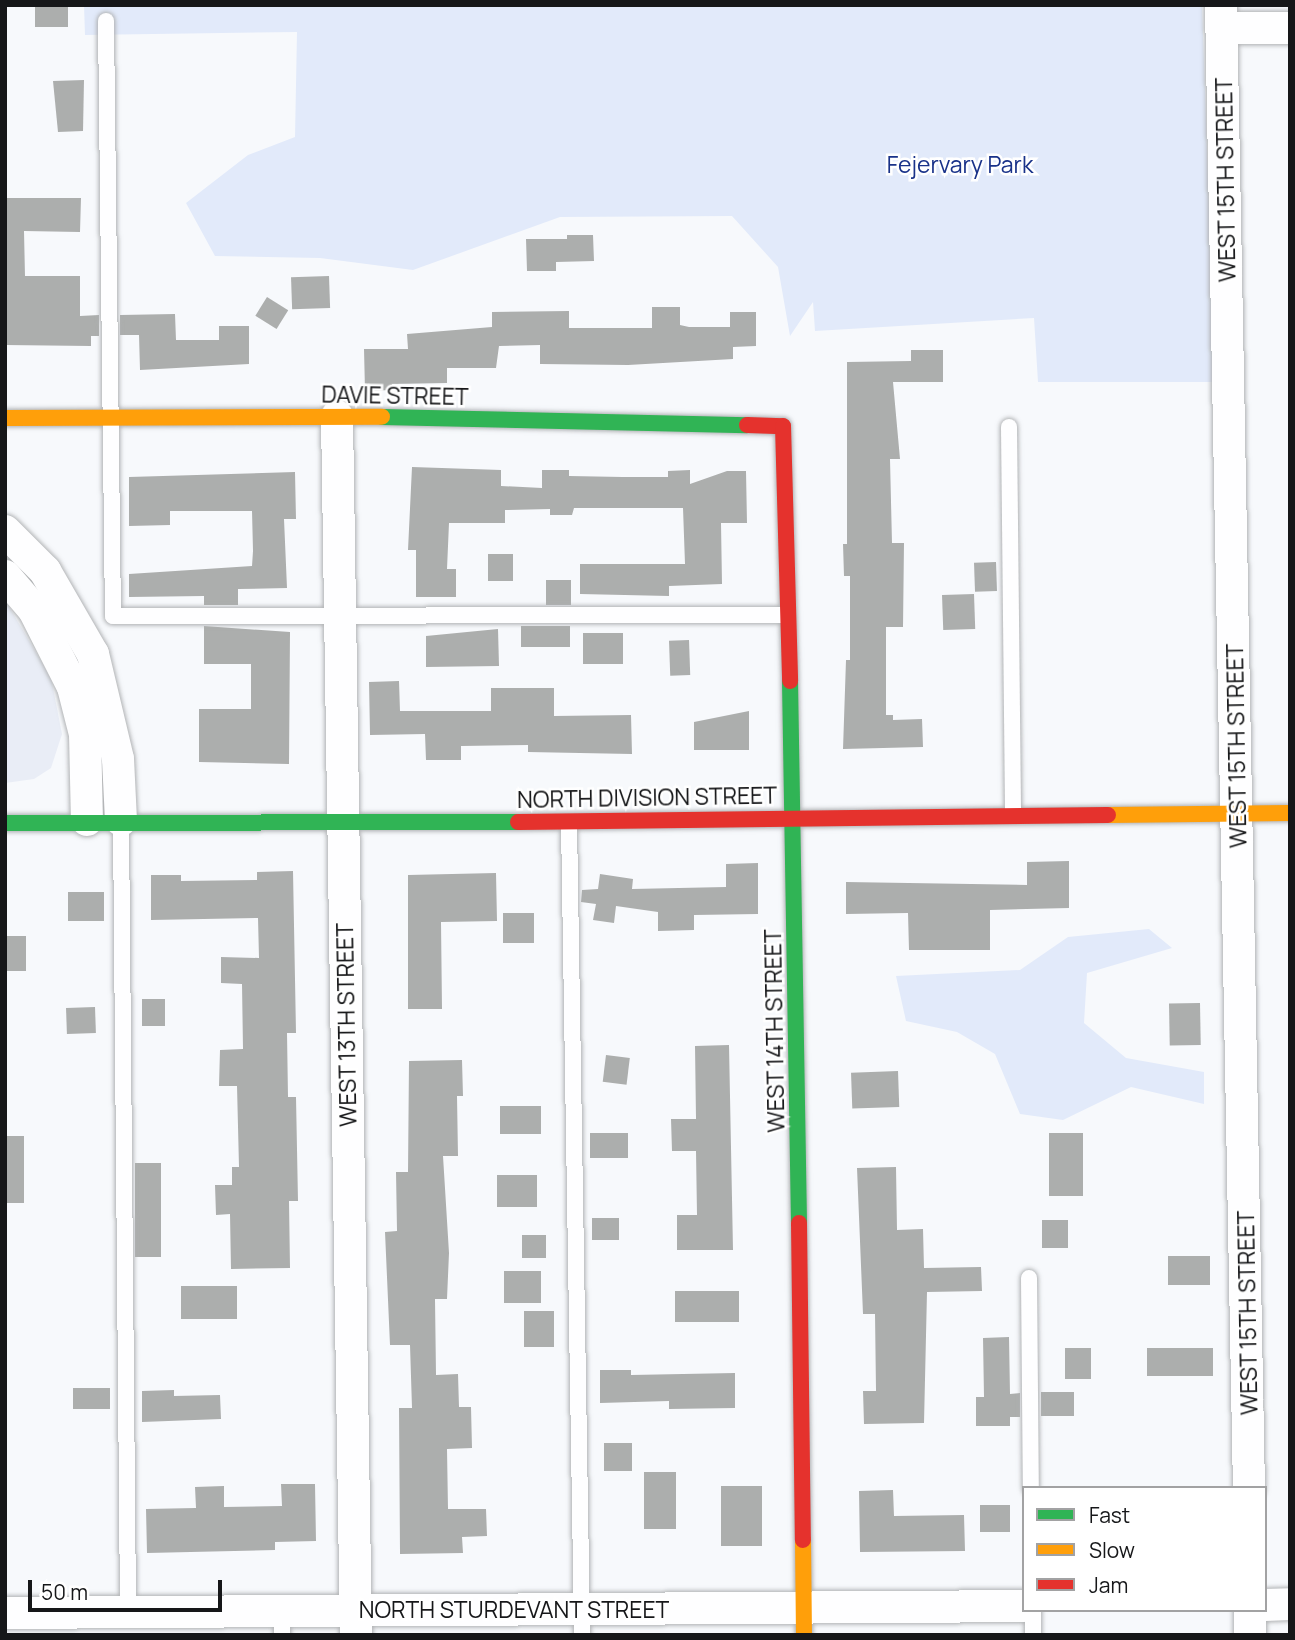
<!DOCTYPE html>
<style>
body{margin:0}
#map{position:relative;width:1295px;height:1640px;overflow:hidden;background:#f7f9fc;font-family:Manrope,sans-serif}
div>[style]{position:absolute}
.built>*{inset:0;background:#e9edf6}
.green>*{inset:0;background:#e2eafa}
.building>*{inset:0;background:#acaead;transform-origin:0 0}
.roads{filter:drop-shadow(0 0 2px #b2b4b6) drop-shadow(0 0 2px #b2b4b6)}
.lane>*{height:16px;margin:-8px;padding:0 8px;transform-origin:8px;border-radius:8px;background:#fefeff}
.street>*{height:32px;margin:-16px;padding:0 16px;transform-origin:16px;border-radius:16px;background:#fefeff}
.fast>*{height:16px;margin:-8px;padding:0 8px;transform-origin:8px;border-radius:8px;background:#30b455}
.slow>*{height:16px;margin:-8px;padding:0 8px;transform-origin:8px;border-radius:8px;background:#ff9f0a}
.jam>*{height:16px;margin:-8px;padding:0 8px;transform-origin:8px;border-radius:8px;background:#e5322d}
span{translate:-50% -50%;white-space:nowrap;text-align:center;line-height:1.15;-webkit-text-stroke:5px #fff;paint-order:stroke}
.park-label{font-size:23px;color:#193289}
.street-label{font-size:23px;color:#161719}
.frame{position:absolute;inset:0;border:7px solid #161719;pointer-events:none}
.legend{position:absolute;left:1022px;top:1486px;width:245px;height:126px;box-sizing:border-box;background:#fff;border:2px solid #a2a2a3;margin:0;padding:9px 12px;list-style:none;font-size:21px;color:#161719}
.legend li{display:flex;align-items:center;gap:14px;height:35px}
.legend b{width:35px;border:2px solid #a2a2a3}
.scale{position:absolute;left:28px;top:1580px;width:194px;height:32px;box-sizing:border-box;border:4px solid #161719;border-top:0;padding-left:9px;font-size:21px;line-height:24px;white-space:nowrap;color:#161719;-webkit-text-stroke:5px #fff;paint-order:stroke}
</style>
<div id="map">
<div class="built">
<div style="clip-path:polygon(5px 600px,51px 678px,62px 734px,51px 768px,34px 779px,5px 783px)"></div>
</div>
<div class="green">
<div style="clip-path:polygon(84px 5px,1202px 5px,1215px 382px,1038px 382px,1034px 318px,815px 331px,813px 302px,790px 336px,778px 267px,732px 216px,560px 217px,413px 270px,320px 258px,215px 256px,186px 203px,248px 155px,295px 137px,297px 32px,85px 35px)"></div>
<div style="clip-path:polygon(1149px 929px,1172px 948px,1087px 973px,1084px 1023px,1126px 1058px,1204px 1072px,1204px 1104px,1131px 1087px,1063px 1120px,1020px 1114px,995px 1054px,957px 1032px,906px 1021px,896px 976px,1020px 970px,1068px 937px)"></div>
</div>
<div class="building">
<div style="left:35px;top:5px;width:33px;height:22px"></div>
<div style="clip-path:polygon(84px 80px,83px 131px,58px 132px,53px 81px)"></div>
<div style="clip-path:polygon(5px 198px,81px 198px,80px 232px,24px 231px,25px 276px,80px 276px,80px 316px,99px 315px,99px 336px,91px 336px,91px 346px,5px 345px)"></div>
<div style="clip-path:polygon(567px 235px,593px 235px,594px 261px,556px 262px,556px 271px,527px 271px,526px 239px,567px 239px)"></div>
<div style="left:329px;top:276px;width:32px;height:38px;rotate:88deg"></div>
<div style="left:267px;top:297px;width:25px;height:22px;rotate:32deg"></div>
<div style="clip-path:polygon(652px 307px,680px 307px,680px 325px,689px 327px,730px 327px,730px 312px,756px 312px,756px 346px,733px 347px,733px 359px,628px 365px,540px 364px,540px 345px,499px 346px,496px 368px,447px 368px,447px 383px,392px 384px,393px 390px,365px 391px,364px 349px,408px 349px,407px 334px,492px 327px,492px 312px,569px 311px,569px 328px,652px 328px)"></div>
<div style="clip-path:polygon(175px 314px,176px 340px,219px 340px,219px 326px,249px 326px,249px 364px,140px 370px,139px 335px,120px 335px,120px 315px)"></div>
<div style="clip-path:polygon(911px 350px,943px 350px,943px 382px,893px 382px,900px 459px,890px 459px,892px 543px,904px 543px,903px 627px,886px 627px,886px 715px,893px 715px,893px 720px,922px 719px,923px 747px,843px 749px,846px 660px,850px 660px,850px 576px,844px 576px,843px 544px,847px 544px,847px 362px,911px 361px)"></div>
<div style="clip-path:polygon(412px 467px,501px 470px,501px 486px,542px 488px,542px 470px,569px 470px,569px 476px,623px 477px,668px 477px,668px 471px,690px 470px,690px 484px,727px 471px,746px 471px,747px 523px,721px 523px,722px 584px,669px 586px,669px 596px,580px 594px,580px 564px,685px 564px,683px 508px,574px 508px,572px 515px,550px 515px,550px 509px,505px 510px,505px 523px,449px 523px,447px 569px,456px 569px,456px 597px,416px 597px,416px 550px,408px 550px)"></div>
<div style="clip-path:polygon(295px 472px,296px 519px,284px 519px,287px 588px,238px 589px,238px 605px,204px 605px,204px 596px,129px 597px,129px 574px,252px 566px,253px 551px,252px 511px,170px 511px,170px 525px,129px 526px,129px 477px)"></div>
<div style="left:488px;top:554px;width:25px;height:27px"></div>
<div style="left:996px;top:562px;width:29px;height:22px;rotate:88deg"></div>
<div style="left:546px;top:580px;width:25px;height:25px"></div>
<div style="left:974px;top:594px;width:35px;height:32px;rotate:88deg"></div>
<div style="clip-path:polygon(204px 626px,290px 632px,289px 764px,199px 762px,199px 709px,251px 709px,251px 664px,204px 664px)"></div>
<div style="left:521px;top:626px;width:49px;height:21px"></div>
<div style="clip-path:polygon(498px 629px,499px 666px,426px 667px,426px 636px)"></div>
<div style="left:623px;top:633px;width:31px;height:40px;rotate:90deg"></div>
<div style="left:689px;top:640px;width:35px;height:20px;rotate:88deg"></div>
<div style="clip-path:polygon(399px 681px,400px 711px,491px 711px,491px 688px,554px 688px,554px 716px,631px 715px,632px 754px,528px 752px,528px 745px,461px 746px,461px 760px,426px 760px,425px 734px,370px 735px,369px 682px)"></div>
<div style="clip-path:polygon(749px 711px,749px 750px,694px 750px,694px 722px)"></div>
<div style="clip-path:polygon(1069px 861px,1069px 908px,990px 910px,990px 950px,909px 950px,908px 913px,846px 914px,846px 882px,1027px 885px,1027px 862px)"></div>
<div style="clip-path:polygon(758px 863px,758px 914px,694px 915px,694px 930px,658px 931px,658px 912px,616px 906px,614px 923px,593px 920px,596px 904px,581px 902px,582px 890px,598px 889px,600px 874px,633px 879px,632px 889px,726px 887px,726px 864px)"></div>
<div style="clip-path:polygon(293px 871px,296px 1033px,287px 1033px,288px 1097px,296px 1097px,298px 1201px,289px 1201px,290px 1268px,231px 1269px,230px 1214px,216px 1215px,215px 1185px,232px 1185px,232px 1167px,239px 1167px,237px 1086px,219px 1086px,220px 1050px,243px 1049px,242px 984px,221px 983px,221px 957px,259px 958px,258px 918px,151px 920px,151px 875px,181px 875px,181px 881px,257px 880px,257px 872px)"></div>
<div style="clip-path:polygon(496px 873px,497px 921px,441px 922px,442px 1009px,408px 1009px,408px 875px)"></div>
<div style="left:104px;top:892px;width:29px;height:36px;rotate:90deg"></div>
<div style="left:534px;top:913px;width:30px;height:31px;rotate:90deg"></div>
<div style="left:5px;top:936px;width:21px;height:35px"></div>
<div style="left:165px;top:999px;width:27px;height:23px;rotate:90deg"></div>
<div style="left:1200px;top:1003px;width:42px;height:31px;rotate:89deg"></div>
<div style="left:95px;top:1007px;width:26px;height:29px;rotate:88deg"></div>
<div style="clip-path:polygon(729px 1045px,733px 1250px,677px 1250px,677px 1215px,697px 1215px,696px 1151px,672px 1151px,671px 1119px,696px 1119px,695px 1046px)"></div>
<div style="left:606px;top:1055px;width:24px;height:27px;rotate:7deg"></div>
<div style="clip-path:polygon(462px 1060px,463px 1096px,457px 1096px,458px 1156px,443px 1156px,449px 1253px,447px 1299px,435px 1299px,436px 1375px,458px 1374px,459px 1407px,471px 1407px,472px 1448px,447px 1449px,448px 1509px,486px 1509px,487px 1536px,462px 1537px,463px 1553px,400px 1554px,399px 1408px,412px 1408px,410px 1345px,390px 1345px,385px 1232px,397px 1231px,396px 1172px,408px 1172px,409px 1061px)"></div>
<div style="left:898px;top:1071px;width:36px;height:47px;rotate:88deg"></div>
<div style="left:541px;top:1106px;width:28px;height:41px;rotate:90deg"></div>
<div style="left:628px;top:1133px;width:25px;height:38px;rotate:90deg"></div>
<div style="left:1049px;top:1133px;width:34px;height:63px"></div>
<div style="left:5px;top:1136px;width:19px;height:67px"></div>
<div style="left:135px;top:1163px;width:26px;height:94px"></div>
<div style="clip-path:polygon(896px 1167px,897px 1230px,923px 1229px,924px 1268px,981px 1267px,982px 1291px,927px 1292px,924px 1423px,864px 1424px,863px 1391px,876px 1391px,875px 1314px,863px 1314px,857px 1168px)"></div>
<div style="left:537px;top:1175px;width:32px;height:40px;rotate:90deg"></div>
<div style="left:619px;top:1218px;width:22px;height:27px;rotate:90deg"></div>
<div style="left:1042px;top:1220px;width:26px;height:28px"></div>
<div style="left:522px;top:1235px;width:24px;height:23px"></div>
<div style="left:1168px;top:1256px;width:42px;height:29px"></div>
<div style="left:504px;top:1271px;width:37px;height:32px"></div>
<div style="left:237px;top:1286px;width:33px;height:56px;rotate:90deg"></div>
<div style="left:739px;top:1291px;width:31px;height:64px;rotate:90deg"></div>
<div style="left:524px;top:1311px;width:30px;height:36px"></div>
<div style="clip-path:polygon(1009px 1337px,1010px 1394px,1020px 1393px,1020px 1417px,1010px 1417px,1010px 1426px,976px 1426px,976px 1397px,984px 1397px,983px 1338px)"></div>
<div style="left:1065px;top:1348px;width:26px;height:31px"></div>
<div style="left:1213px;top:1348px;width:28px;height:66px;rotate:90deg"></div>
<div style="clip-path:polygon(600px 1370px,631px 1370px,631px 1375px,735px 1373px,735px 1408px,669px 1409px,669px 1401px,600px 1403px)"></div>
<div style="left:73px;top:1388px;width:37px;height:21px"></div>
<div style="clip-path:polygon(174px 1390px,174px 1396px,220px 1395px,221px 1419px,142px 1422px,142px 1391px)"></div>
<div style="left:1074px;top:1392px;width:24px;height:33px;rotate:90deg"></div>
<div style="left:604px;top:1443px;width:28px;height:28px"></div>
<div style="left:644px;top:1472px;width:32px;height:57px"></div>
<div style="clip-path:polygon(281px 1484px,315px 1484px,316px 1541px,275px 1542px,275px 1550px,147px 1553px,146px 1509px,196px 1508px,195px 1487px,224px 1486px,224px 1507px,282px 1506px)"></div>
<div style="left:721px;top:1486px;width:41px;height:60px"></div>
<div style="clip-path:polygon(893px 1490px,894px 1516px,964px 1515px,965px 1551px,860px 1552px,859px 1491px)"></div>
<div style="left:980px;top:1505px;width:30px;height:27px"></div>
</div>
<div class="roads">
<div class="lane">
<div style="left:106px;top:21px;width:595px;rotate:89.33deg"></div>
<div style="left:113px;top:616px;width:673px;rotate:-0.09deg"></div>
<div style="left:1009px;top:427px;width:389px;rotate:89.4deg"></div>
<div style="left:569px;top:822px;width:813px;rotate:89.08deg"></div>
<div style="left:121px;top:823px;width:789px;rotate:89.49deg"></div>
<div style="left:1029px;top:1278px;width:210px;rotate:89.5deg"></div>
<div style="left:1033px;top:1610px;width:25px;rotate:90deg"></div>
<div style="left:282px;top:1611px;width:24px;rotate:90deg"></div>
</div>
<div class="street">
<div style="left:1221px;top:5px;width:1483px;rotate:88.92deg"></div>
<div style="left:1222px;top:28px;width:68px"></div>
<div style="left:337px;top:416px;width:1219px;rotate:89.11deg"></div>
<div style="left:5px;top:531px;width:57px;rotate:45deg"></div>
<div style="left:45px;top:571px;width:96px;rotate:60deg"></div>
<div style="left:93px;top:654px;width:108px;rotate:76.6deg"></div>
<div style="left:118px;top:759px;width:61px;rotate:87.2deg"></div>
<div style="left:5px;top:576px;width:45px;rotate:49.5deg"></div>
<div style="left:34px;top:610px;width:86px;rotate:63.1deg"></div>
<div style="left:73px;top:687px;width:49px;rotate:75.7deg"></div>
<div style="left:85px;top:734px;width:86px;rotate:88.7deg"></div>
<div style="left:1265px;top:1605px;width:25px;rotate:-2deg"></div>
<div style="left:1250px;top:1610px;width:25px;rotate:90deg"></div>
<div style="left:5px;top:1613px;width:1019px;rotate:-0.39deg"></div>
</div>
<div class="fast">
<div style="left:382px;top:417px;width:365px;rotate:1.3deg"></div>
<div style="left:790px;top:681px;width:542px;rotate:89.05deg"></div>
<div style="left:5px;top:823px;width:513px;rotate:-0.11deg"></div>
</div>
<div class="slow">
<div style="left:5px;top:418px;width:377px;rotate:-0.2deg"></div>
<div style="left:1108px;top:815px;width:182px;rotate:-0.6deg"></div>
<div style="left:803px;top:1540px;width:95px;rotate:89.4deg"></div>
</div>
<div class="jam">
<div style="left:747px;top:425px;width:36px;rotate:2deg"></div>
<div style="left:783px;top:426px;width:255px;rotate:88.4deg"></div>
<div style="left:518px;top:822px;width:590px;rotate:-0.68deg"></div>
<div style="left:799px;top:1223px;width:317px;rotate:89.3deg"></div>
</div>
</div>
<div class="park-label">
<span style="left:960px;top:164px">Fejervary Park</span>
</div>
<div class="street-label">
<span style="left:1225px;top:180px;rotate:-91deg">WEST 15TH STREET</span>
<span style="left:395px;top:395px;rotate:1deg">DAVIE STREET</span>
<span style="left:1236px;top:746px;rotate:-91deg">WEST 15TH STREET</span>
<span style="left:647px;top:797px;rotate:-1deg">NORTH DIVISION STREET</span>
<span style="left:346px;top:1025px;rotate:-91deg">WEST 13TH STREET</span>
<span style="left:774px;top:1031px;rotate:-91deg">WEST 14TH STREET</span>
<span style="left:1247px;top:1313px;rotate:-91deg">WEST 15TH STREET</span>
<span style="left:514px;top:1609px">NORTH STURDEVANT STREET</span>
</div>
<div class="frame"></div>
<ul class="legend">
<li><b style="height:9px;background:#30b455"></b>Fast</li>
<li><b style="height:9px;background:#ff9f0a"></b>Slow</li>
<li><b style="height:9px;background:#e5322d"></b>Jam</li>
</ul>
<div class="scale">50 m</div>
</div>
